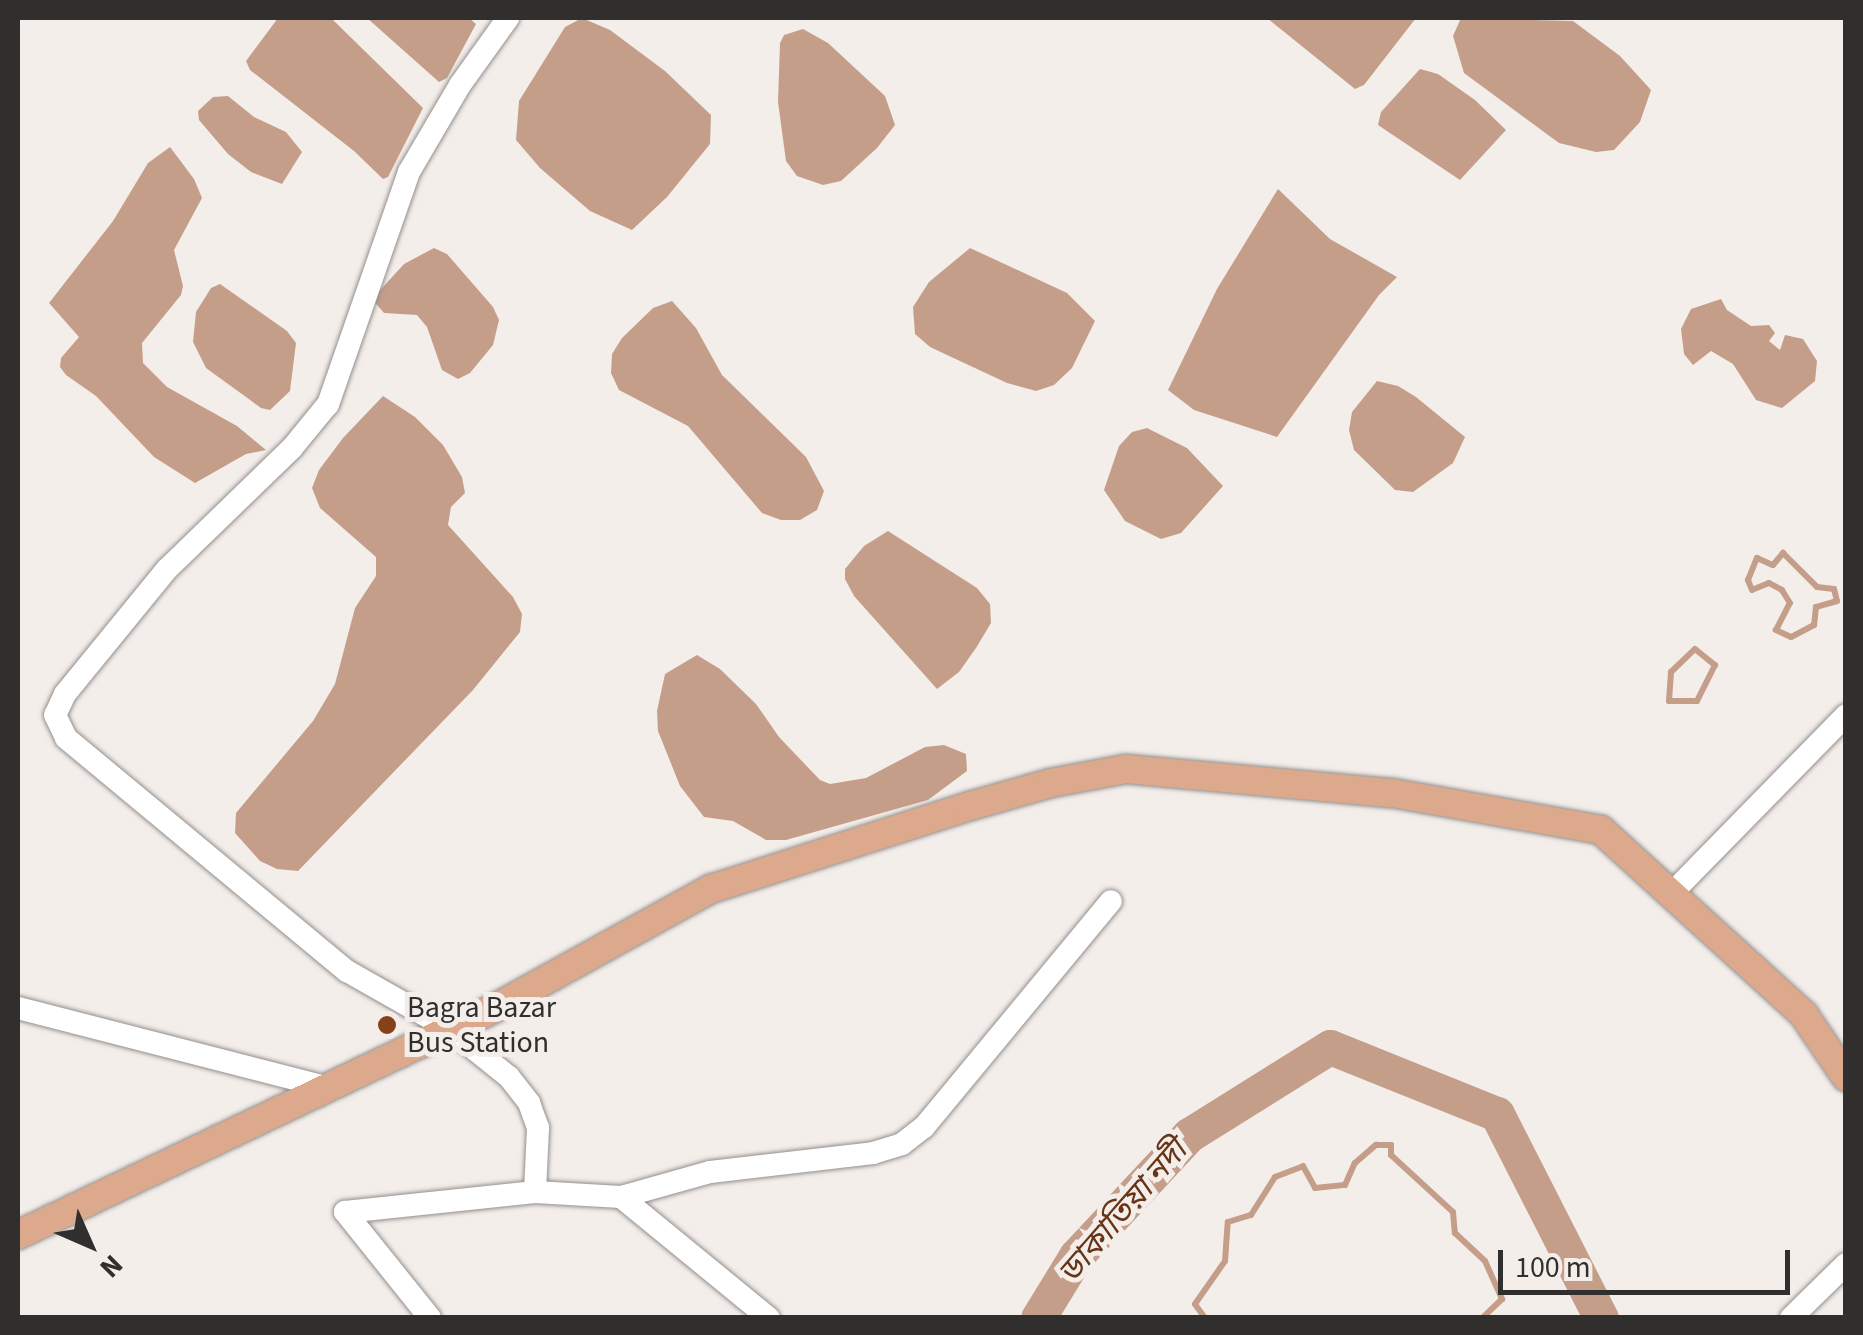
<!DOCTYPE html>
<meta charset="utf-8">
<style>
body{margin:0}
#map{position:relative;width:1863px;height:1335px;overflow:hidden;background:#f4eeeb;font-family:"Source Sans 3","Noto Sans Bengali",sans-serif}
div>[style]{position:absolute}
.water>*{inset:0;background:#c59e8a}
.stream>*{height:6px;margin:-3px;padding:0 3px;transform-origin:3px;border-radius:3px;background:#c59e8a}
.river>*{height:35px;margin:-17.5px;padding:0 17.5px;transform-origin:17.5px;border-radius:17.5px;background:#c59e8a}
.roads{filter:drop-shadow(0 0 2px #948f8c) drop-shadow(0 0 2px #948f8c)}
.minor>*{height:22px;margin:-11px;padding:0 11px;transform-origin:11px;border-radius:11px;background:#fff}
.major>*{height:28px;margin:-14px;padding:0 14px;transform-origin:14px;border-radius:14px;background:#dca98d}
.dots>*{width:28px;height:28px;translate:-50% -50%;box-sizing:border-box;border:5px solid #f4eeeb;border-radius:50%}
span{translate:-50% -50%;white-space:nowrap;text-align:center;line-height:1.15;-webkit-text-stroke:10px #f4eeeb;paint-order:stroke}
.poi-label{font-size:30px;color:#312f2e}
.left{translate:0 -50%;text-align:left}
.water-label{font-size:32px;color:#673417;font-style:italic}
.frame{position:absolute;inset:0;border:20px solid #312f2e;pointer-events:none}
.north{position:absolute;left:40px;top:1195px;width:100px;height:100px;-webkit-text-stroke:8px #f4eeeb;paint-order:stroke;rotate:135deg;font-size:28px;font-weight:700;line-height:40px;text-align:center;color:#312f2e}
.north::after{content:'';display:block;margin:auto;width:35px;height:45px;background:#312f2e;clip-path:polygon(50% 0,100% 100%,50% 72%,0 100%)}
.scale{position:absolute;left:1498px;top:1250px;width:292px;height:45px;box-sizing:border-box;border:5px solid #312f2e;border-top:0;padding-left:12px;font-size:30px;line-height:35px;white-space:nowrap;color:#312f2e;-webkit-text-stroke:8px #f4eeeb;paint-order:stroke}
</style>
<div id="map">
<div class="water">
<div style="clip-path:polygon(278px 18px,331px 18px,423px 108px,388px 177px,383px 179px,354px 151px,250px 70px,246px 61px)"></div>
<div style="clip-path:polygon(367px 18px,469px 18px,476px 24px,447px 78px,439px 82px)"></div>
<div style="clip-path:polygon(582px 18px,610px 30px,665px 71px,711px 115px,710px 144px,667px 197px,632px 230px,590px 211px,540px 168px,516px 140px,519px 101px,565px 27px)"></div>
<div style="clip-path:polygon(1267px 18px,1416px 18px,1364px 85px,1355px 89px)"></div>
<div style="clip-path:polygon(1461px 18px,1573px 21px,1620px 56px,1651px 90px,1640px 122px,1614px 150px,1596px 152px,1559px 143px,1464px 73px,1453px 36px)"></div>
<div style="clip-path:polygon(803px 29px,828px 43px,885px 96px,895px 125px,877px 148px,841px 181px,823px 185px,797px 176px,786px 161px,778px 102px,780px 43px,784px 35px)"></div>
<div style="clip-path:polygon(1420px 69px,1438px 74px,1475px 100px,1506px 130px,1460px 180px,1378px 125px,1381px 112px)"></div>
<div style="clip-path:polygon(228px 96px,254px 117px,286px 132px,302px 152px,282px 184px,251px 172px,228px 154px,199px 120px,198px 111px,213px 97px)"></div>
<div style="clip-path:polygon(170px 147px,194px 179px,202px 198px,174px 250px,183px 286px,181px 295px,142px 343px,143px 363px,167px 387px,237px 426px,266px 450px,246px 454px,195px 483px,154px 457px,96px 396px,66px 375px,60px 367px,61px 358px,79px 337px,49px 303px,113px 221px,148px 163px)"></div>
<div style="clip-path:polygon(1278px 189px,1330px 239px,1397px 277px,1379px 295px,1277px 437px,1194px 410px,1168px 390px,1217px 289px)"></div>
<div style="clip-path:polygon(434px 248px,447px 254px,493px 307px,499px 320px,493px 345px,470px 373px,458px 379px,442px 370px,427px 327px,417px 315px,384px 313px,372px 299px,404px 264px)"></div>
<div style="clip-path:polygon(970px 248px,1067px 293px,1095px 321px,1072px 368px,1054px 385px,1036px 391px,1007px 383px,930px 347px,915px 334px,913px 307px,929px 282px)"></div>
<div style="clip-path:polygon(220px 284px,287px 331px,296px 343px,290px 391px,270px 410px,261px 408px,206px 368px,193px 342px,196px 312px,211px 288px)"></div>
<div style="clip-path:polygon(1721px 299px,1727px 310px,1751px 326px,1769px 325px,1775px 333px,1769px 341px,1780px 350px,1785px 335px,1803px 339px,1817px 361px,1815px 381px,1782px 408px,1756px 400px,1733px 364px,1711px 351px,1693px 365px,1684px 354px,1681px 329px,1691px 309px)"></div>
<div style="clip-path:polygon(672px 301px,696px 328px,722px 375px,806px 457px,824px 491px,817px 510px,800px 520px,781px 520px,762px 513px,688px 426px,619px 390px,611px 373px,612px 354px,622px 338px,653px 308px)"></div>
<div style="clip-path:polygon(1377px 381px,1398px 386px,1416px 397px,1465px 437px,1453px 463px,1413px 492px,1395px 490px,1354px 450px,1349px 430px,1352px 412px)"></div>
<div style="clip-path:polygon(383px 396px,415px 417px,443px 445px,462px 477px,465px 493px,451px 507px,448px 525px,513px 597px,522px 614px,520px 632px,473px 690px,298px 871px,277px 869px,260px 861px,235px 833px,236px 813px,313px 721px,335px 684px,355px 608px,376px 576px,376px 557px,320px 508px,312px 488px,319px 470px,343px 438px)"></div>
<div style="clip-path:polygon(1147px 428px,1187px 448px,1223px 486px,1181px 533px,1161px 539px,1125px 521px,1104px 490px,1119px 446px,1132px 432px)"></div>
<div style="clip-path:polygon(888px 531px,977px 588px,990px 604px,991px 623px,976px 648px,959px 672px,937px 689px,854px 596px,845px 579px,845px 569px,864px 546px)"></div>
<div style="clip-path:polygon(697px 655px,720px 669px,756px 704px,779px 737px,820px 780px,830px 784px,866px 778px,925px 747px,944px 745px,966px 754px,967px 771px,928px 800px,786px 840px,766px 840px,733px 821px,704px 817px,680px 786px,658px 731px,657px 711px,665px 674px)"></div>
</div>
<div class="stream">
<div style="left:1783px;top:553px;width:48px;rotate:45deg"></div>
<div style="left:1817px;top:587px;width:17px;rotate:7deg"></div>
<div style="left:1834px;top:589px;width:12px;rotate:76deg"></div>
<div style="left:1837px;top:601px;width:22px;rotate:164deg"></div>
<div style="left:1816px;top:607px;width:18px;rotate:96deg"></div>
<div style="left:1814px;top:625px;width:26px;rotate:152deg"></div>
<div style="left:1791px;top:637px;width:17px;rotate:-155deg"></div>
<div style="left:1776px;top:630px;width:30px;rotate:-63deg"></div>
<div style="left:1790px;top:603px;width:15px;rotate:-122deg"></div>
<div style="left:1782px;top:590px;width:15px;rotate:-152deg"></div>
<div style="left:1769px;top:583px;width:18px;rotate:158deg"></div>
<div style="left:1752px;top:590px;width:11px;rotate:-112deg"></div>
<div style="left:1748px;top:580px;width:24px;rotate:-68deg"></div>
<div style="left:1757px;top:558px;width:17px;rotate:24deg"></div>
<div style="left:1773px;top:565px;width:16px;rotate:-50deg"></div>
<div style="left:1695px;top:649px;width:26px;rotate:39deg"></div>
<div style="left:1715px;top:665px;width:40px;rotate:116.6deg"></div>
<div style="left:1697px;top:701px;width:28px;rotate:180deg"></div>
<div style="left:1669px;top:701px;width:29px;rotate:-86deg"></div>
<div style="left:1671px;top:672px;width:33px;rotate:-44deg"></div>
<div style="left:1205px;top:1318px;width:17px;rotate:-126deg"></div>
<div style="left:1195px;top:1304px;width:52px;rotate:-55.1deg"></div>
<div style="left:1225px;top:1261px;width:39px;rotate:-86deg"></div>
<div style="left:1228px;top:1222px;width:24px;rotate:-17deg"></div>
<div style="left:1251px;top:1215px;width:45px;rotate:-57.7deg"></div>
<div style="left:1275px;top:1177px;width:30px;rotate:-21deg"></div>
<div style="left:1303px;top:1166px;width:25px;rotate:61deg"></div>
<div style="left:1315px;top:1188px;width:30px;rotate:-6deg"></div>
<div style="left:1345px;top:1185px;width:24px;rotate:-66deg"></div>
<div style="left:1355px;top:1163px;width:28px;rotate:-41deg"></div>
<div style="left:1376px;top:1145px;width:15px"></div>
<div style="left:1391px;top:1145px;width:10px;rotate:90deg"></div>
<div style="left:1391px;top:1155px;width:84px;rotate:42.6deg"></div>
<div style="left:1453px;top:1212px;width:21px;rotate:85deg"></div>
<div style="left:1455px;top:1233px;width:41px;rotate:43deg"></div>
<div style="left:1485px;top:1261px;width:42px;rotate:65.9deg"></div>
<div style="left:1502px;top:1299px;width:28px;rotate:136deg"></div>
</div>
<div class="river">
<div style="left:1038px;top:1318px;width:73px;rotate:-58.5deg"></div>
<div style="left:1076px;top:1256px;width:166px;rotate:-47deg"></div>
<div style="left:1189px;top:1135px;width:166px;rotate:-32deg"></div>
<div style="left:1330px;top:1047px;width:180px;rotate:21.9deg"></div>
<div style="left:1497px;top:1114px;width:229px;rotate:63deg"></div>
</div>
<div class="roads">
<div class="minor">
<div style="left:508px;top:18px;width:82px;rotate:125.6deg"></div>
<div style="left:460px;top:85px;width:101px;rotate:120.4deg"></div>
<div style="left:409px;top:172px;width:246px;rotate:109.2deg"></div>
<div style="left:328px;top:404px;width:57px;rotate:129.3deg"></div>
<div style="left:292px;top:448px;width:174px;rotate:135.9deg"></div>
<div style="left:167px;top:569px;width:161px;rotate:129.2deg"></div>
<div style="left:65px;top:694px;width:23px;rotate:115deg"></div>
<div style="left:55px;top:715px;width:25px;rotate:64deg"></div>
<div style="left:66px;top:738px;width:365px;rotate:39.7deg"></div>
<div style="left:347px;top:971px;width:117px;rotate:29.6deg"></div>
<div style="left:449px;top:1029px;width:77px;rotate:38.7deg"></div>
<div style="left:509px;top:1077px;width:33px;rotate:52deg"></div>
<div style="left:529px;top:1103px;width:27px;rotate:70deg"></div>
<div style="left:538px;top:1128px;width:64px;rotate:92.7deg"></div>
<div style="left:1671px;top:894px;width:250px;rotate:-45.6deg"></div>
<div style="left:18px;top:1008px;width:321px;rotate:14.4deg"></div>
<div style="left:621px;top:1197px;width:191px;rotate:39.3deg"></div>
<div style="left:430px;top:1318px;width:136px;rotate:-128.7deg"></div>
<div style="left:345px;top:1212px;width:191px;rotate:-6deg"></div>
<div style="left:535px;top:1192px;width:86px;rotate:3.3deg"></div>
<div style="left:621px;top:1197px;width:92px;rotate:-15.7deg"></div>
<div style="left:710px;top:1172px;width:164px;rotate:-6.6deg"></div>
<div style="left:873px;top:1153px;width:30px;rotate:-17deg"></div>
<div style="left:902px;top:1144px;width:28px;rotate:-38deg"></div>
<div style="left:924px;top:1127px;width:293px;rotate:-50.4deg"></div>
<div style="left:1791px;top:1318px;width:77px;rotate:-44.5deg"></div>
</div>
<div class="major">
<div style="left:18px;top:1235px;width:528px;rotate:-25.45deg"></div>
<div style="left:495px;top:1008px;width:247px;rotate:-28.9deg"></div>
<div style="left:711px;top:889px;width:272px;rotate:-17.8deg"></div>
<div style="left:970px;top:806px;width:84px;rotate:-15.9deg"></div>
<div style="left:1051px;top:783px;width:76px;rotate:-10.6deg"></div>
<div style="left:1126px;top:769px;width:267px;rotate:5.2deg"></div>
<div style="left:1392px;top:793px;width:212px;rotate:10deg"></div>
<div style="left:1601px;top:830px;width:275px;rotate:42.3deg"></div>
<div style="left:1804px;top:1015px;width:75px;rotate:55.9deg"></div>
</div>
</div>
<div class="dots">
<div style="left:387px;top:1025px;background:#864119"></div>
</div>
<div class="poi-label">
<span class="left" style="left:407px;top:1025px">Bagra Bazar<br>Bus Station</span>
</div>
<div class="water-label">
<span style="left:1123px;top:1212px;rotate:-49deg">ডাকাতিয়া নদী</span>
</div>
<div class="frame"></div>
<div class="north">N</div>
<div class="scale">100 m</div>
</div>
